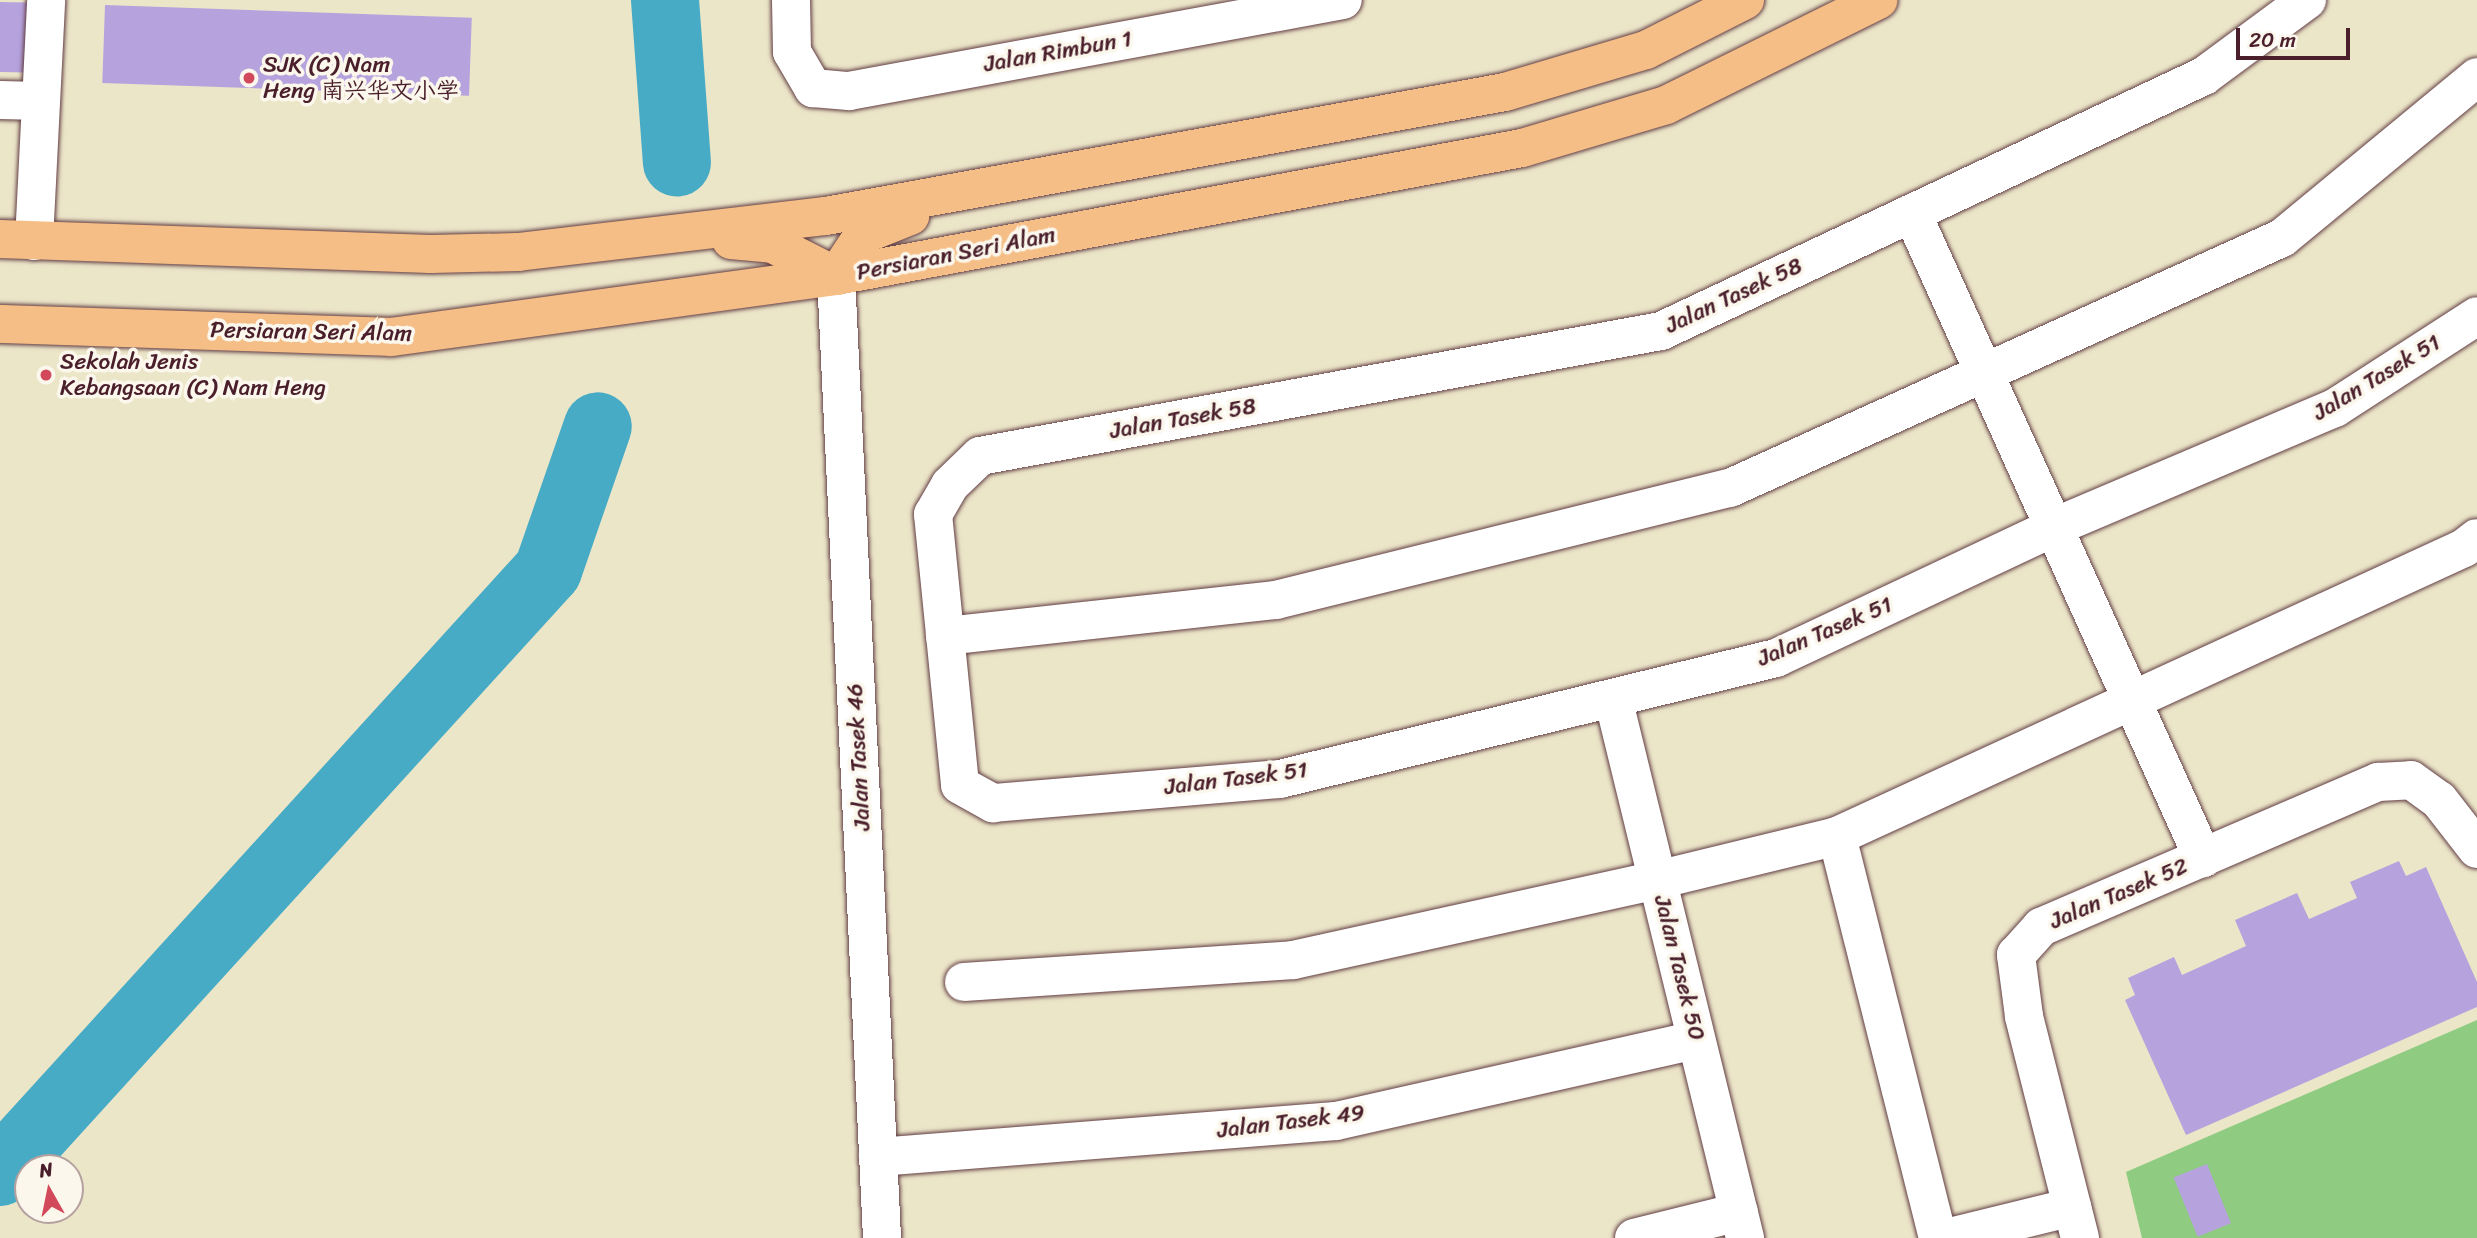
<!DOCTYPE html>
<meta charset="utf-8">
<style>
body{margin:0}
#map{position:relative;width:2477px;height:1238px;overflow:hidden;background:#ece6c9;font-family:Sriracha,"LXGW WenKai TC",sans-serif}
div>[style]{position:absolute}
.green>*{inset:0;background:#8fcc81}
.river>*{height:68px;margin:-34px;padding:0 34px;transform-origin:34px;border-radius:34px;background:#47abc6}
.building>*{inset:0;background:#b6a3de;transform-origin:0 0}
.roads{filter:drop-shadow(0 0 2px #623d43) drop-shadow(0 0 2px #623d43)}
.minor>*{height:38px;margin:-19px;padding:0 19px;transform-origin:19px;border-radius:19px;background:#fff}
.major>*{height:38px;margin:-19px;padding:0 19px;transform-origin:19px;border-radius:19px;background:#f6be87}
.dots>*{width:19px;height:19px;translate:-50% -50%;box-sizing:border-box;border:4px solid #fbf7ec;border-radius:50%}
span{translate:-50% -50%;white-space:nowrap;text-align:center;line-height:1.15;-webkit-text-stroke:7px #fbf7ec;paint-order:stroke}
.street-label{font-size:23px;color:#4a1f2b}
.poi-label{font-size:23px;color:#4a1f2b}
.left{translate:0 -50%;text-align:left}
.north{position:absolute;left:14px;top:1154px;width:70px;height:70px;box-sizing:border-box;background:#fbf7ec;border:2px solid #b4a19f;border-radius:50%;rotate:351deg;font-size:19px;font-weight:700;line-height:28px;text-align:center;color:#4a1f2b}
.north::after{content:'';display:block;margin:auto;width:24px;height:32px;background:#d1495b;clip-path:polygon(50% 0,100% 100%,50% 72%,0 100%)}
.scale{position:absolute;left:2236px;top:28px;width:114px;height:32px;box-sizing:border-box;border:4px solid #4a1f2b;border-top:0;padding-left:9px;font-size:21px;line-height:24px;white-space:nowrap;color:#4a1f2b;-webkit-text-stroke:5px #fbf7ec;paint-order:stroke}
</style>
<div id="map">
<div class="green">
<div style="clip-path:polygon(2477px 1020px,2477px 1238px,2142px 1238px,2126px 1172px)"></div>
</div>
<div class="river">
<div style="left:665px;top:0;width:163px;rotate:85.8deg"></div>
<div style="left:0;top:1172px;width:814px;rotate:-47.69deg"></div>
<div style="left:548px;top:570px;width:152px;rotate:-70.9deg"></div>
</div>
<div class="building">
<div style="left:0;top:2px;width:41px;height:70px;rotate:1deg"></div>
<div style="left:105px;top:5px;width:367px;height:78px;rotate:2deg"></div>
<div style="clip-path:polygon(2399px 861px,2406px 876px,2426px 867px,2477px 982px,2477px 1007px,2186px 1135px,2125px 1000px,2135px 995px,2128px 978px,2174px 957px,2182px 975px,2246px 946px,2235px 920px,2297px 893px,2309px 919px,2357px 898px,2350px 882px)"></div>
<div style="left:2207px;top:1164px;width:64px;height:36px;rotate:68deg"></div>
</div>
<div class="roads">
<div class="minor">
<div style="left:791px;top:0;width:52px;rotate:88.9deg"></div>
<div style="left:792px;top:52px;width:42px;rotate:59.7deg"></div>
<div style="left:813px;top:88px;width:36px;rotate:5deg"></div>
<div style="left:849px;top:91px;width:502px;rotate:-10.44deg"></div>
<div style="left:2307px;top:0;width:128px;rotate:143.6deg"></div>
<div style="left:2204px;top:76px;width:600px;rotate:154.84deg"></div>
<div style="left:1661px;top:331px;width:692px;rotate:169.6deg"></div>
<div style="left:980px;top:456px;width:42px;rotate:136deg"></div>
<div style="left:950px;top:485px;width:34px;rotate:120deg"></div>
<div style="left:933px;top:514px;width:272px;rotate:84.3deg"></div>
<div style="left:960px;top:785px;width:38px;rotate:29deg"></div>
<div style="left:993px;top:803px;width:288px;rotate:-4.8deg"></div>
<div style="left:1280px;top:779px;width:511px;rotate:-13.71deg"></div>
<div style="left:1776px;top:658px;width:307px;rotate:-25.2deg"></div>
<div style="left:2054px;top:527px;width:305px;rotate:-23deg"></div>
<div style="left:2335px;top:408px;width:169px;rotate:-32.9deg"></div>
<div style="left:0;top:100px;width:41px;rotate:1.4deg"></div>
<div style="left:1912px;top:213px;width:708px;rotate:65.72deg"></div>
<div style="left:34px;top:241px;width:241px;rotate:-87.1deg"></div>
<div style="left:836px;top:276px;width:963px;rotate:87.26deg"></div>
<div style="left:945px;top:636px;width:333px;rotate:-6.2deg"></div>
<div style="left:1276px;top:600px;width:468px;rotate:-13.9deg"></div>
<div style="left:1730px;top:488px;width:606px;rotate:-24.37deg"></div>
<div style="left:2282px;top:238px;width:253px;rotate:-39.5deg"></div>
<div style="left:1613px;top:698px;width:556px;rotate:76.26deg"></div>
<div style="left:1837px;top:836px;width:414px;rotate:75.9deg"></div>
<div style="left:964px;top:982px;width:330px;rotate:-3.8deg"></div>
<div style="left:1293px;top:960px;width:373px;rotate:-12.4deg"></div>
<div style="left:1657px;top:880px;width:185px;rotate:-13.7deg"></div>
<div style="left:1837px;top:836px;width:690px;rotate:-24.67deg"></div>
<div style="left:2464px;top:548px;width:16px;rotate:-38deg"></div>
<div style="left:878px;top:1157px;width:459px;rotate:-4.5deg"></div>
<div style="left:1336px;top:1121px;width:369px;rotate:-12.7deg"></div>
<div style="left:1634px;top:1238px;width:108px;rotate:-13.9deg"></div>
<div style="left:1946px;top:1238px;width:130px;rotate:-13.8deg"></div>
<div style="left:2080px;top:1238px;width:229px;rotate:-104.2deg"></div>
<div style="left:2024px;top:1016px;width:62px;rotate:-97.5deg"></div>
<div style="left:2016px;top:955px;width:38px;rotate:-48deg"></div>
<div style="left:2041px;top:927px;width:367px;rotate:-23.3deg"></div>
<div style="left:2378px;top:782px;width:33px;rotate:-3deg"></div>
<div style="left:2411px;top:780px;width:34px;rotate:36deg"></div>
<div style="left:2439px;top:800px;width:62px;rotate:52.2deg"></div>
</div>
<div class="major">
<div style="left:0;top:239px;width:431px;rotate:2deg"></div>
<div style="left:431px;top:254px;width:87px;rotate:-1.3deg"></div>
<div style="left:518px;top:252px;width:310px;rotate:-6.7deg"></div>
<div style="left:826px;top:216px;width:690px;rotate:-10.35deg"></div>
<div style="left:1505px;top:92px;width:147px;rotate:-16.6deg"></div>
<div style="left:1646px;top:50px;width:111px;rotate:-26.8deg"></div>
<div style="left:731px;top:240px;width:42px;rotate:5.4deg"></div>
<div style="left:773px;top:244px;width:71px;rotate:26.9deg"></div>
<div style="left:836px;top:276px;width:49px;rotate:-56.6deg"></div>
<div style="left:863px;top:235px;width:51px;rotate:-22deg"></div>
<div style="left:0;top:324px;width:391px;rotate:1.9deg"></div>
<div style="left:391px;top:337px;width:449px;rotate:-7.8deg"></div>
<div style="left:836px;top:276px;width:698px;rotate:-10.57deg"></div>
<div style="left:1522px;top:148px;width:150px;rotate:-16.6deg"></div>
<div style="left:1666px;top:105px;width:237px;rotate:-26.3deg"></div>
</div>
</div>
<div class="dots">
<div style="left:249px;top:78px;background:#d1495b"></div>
<div style="left:46px;top:375px;background:#d1495b"></div>
</div>
<div class="street-label">
<span style="left:1058px;top:52px;rotate:-10deg">Jalan Rimbun 1</span>
<span style="left:956px;top:254px;rotate:-11deg">Persiaran Seri Alam</span>
<span style="left:1734px;top:296px;rotate:-25deg">Jalan Tasek 58</span>
<span style="left:311px;top:332px;rotate:1deg">Persiaran Seri Alam</span>
<span style="left:2377px;top:378px;rotate:-31deg">Jalan Tasek 51</span>
<span style="left:1183px;top:419px;rotate:-10deg">Jalan Tasek 58</span>
<span style="left:1825px;top:632px;rotate:-23deg">Jalan Tasek 51</span>
<span style="left:859px;top:757px;rotate:-93deg">Jalan Tasek 46</span>
<span style="left:1236px;top:779px;rotate:-7deg">Jalan Tasek 51</span>
<span style="left:2119px;top:894px;rotate:-23deg">Jalan Tasek 52</span>
<span style="left:1679px;top:968px;rotate:76deg">Jalan Tasek 50</span>
<span style="left:1291px;top:1122px;rotate:-7deg">Jalan Tasek 49</span>
</div>
<div class="poi-label">
<span class="left" style="left:263px;top:78px">SJK (C) Nam<br>Heng 南兴华文小学</span>
<span class="left" style="left:60px;top:375px">Sekolah Jenis<br>Kebangsaan (C) Nam Heng</span>
</div>
<div class="north">N</div>
<div class="scale">20 m</div>
</div>
